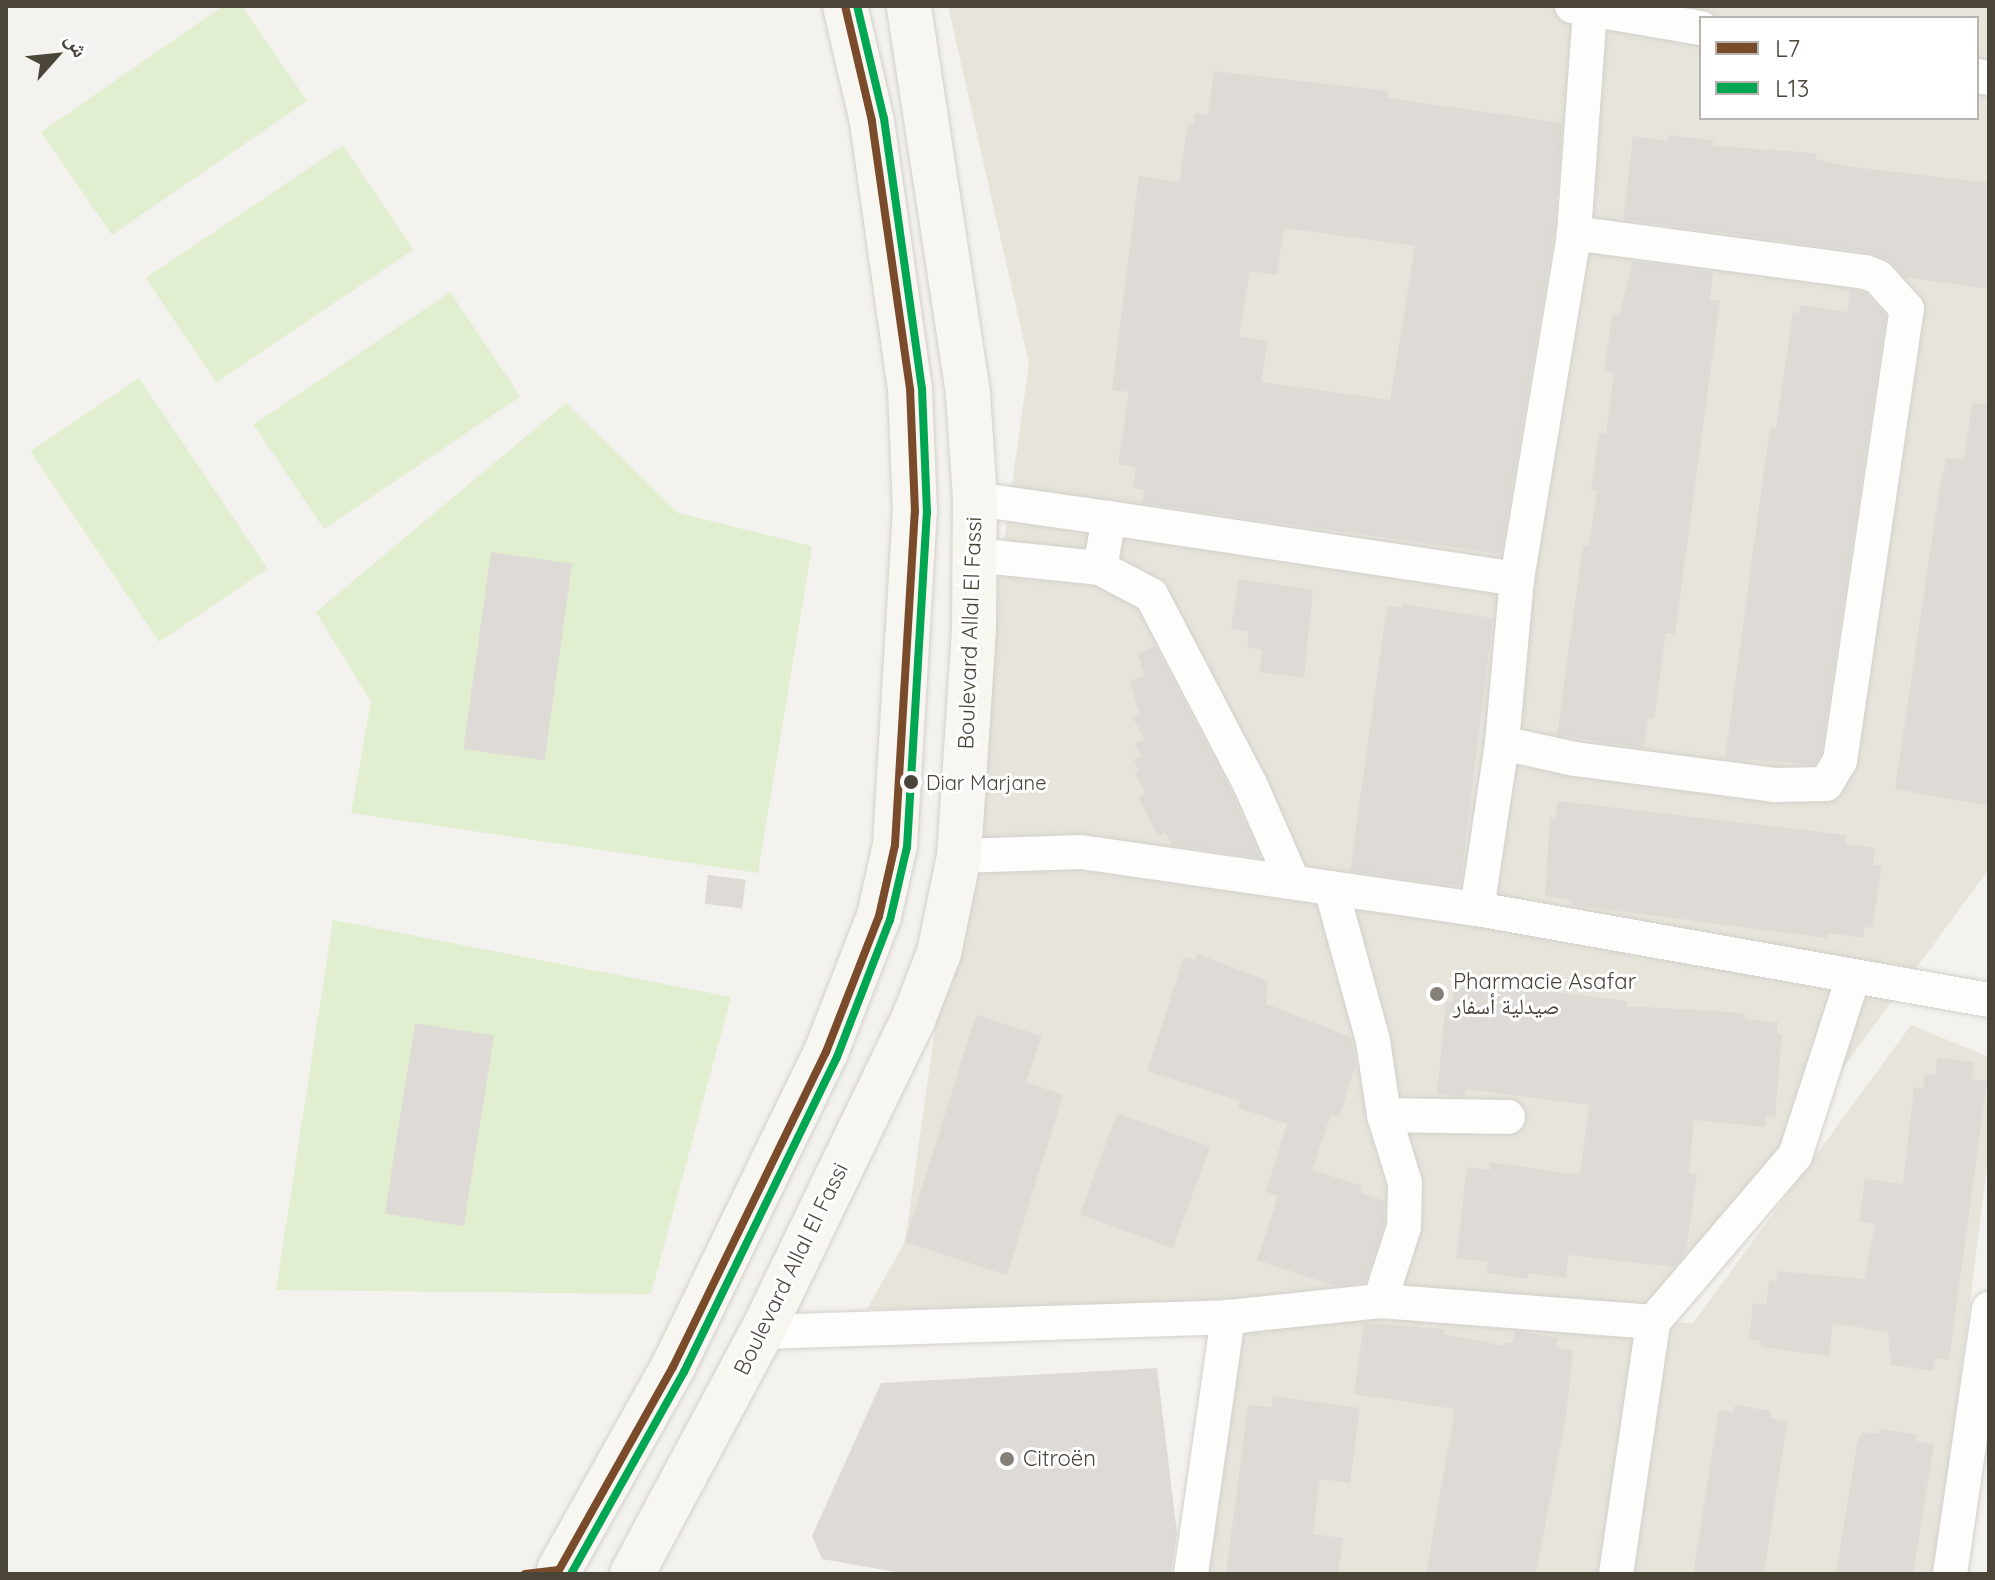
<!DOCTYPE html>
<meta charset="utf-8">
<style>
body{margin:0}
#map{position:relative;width:1995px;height:1580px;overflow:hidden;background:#f4f2ee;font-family:Quicksand,"Noto Naskh Arabic",sans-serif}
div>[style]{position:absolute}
.residential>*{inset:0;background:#e7e4dc}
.green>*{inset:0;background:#e1eecf;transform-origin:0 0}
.building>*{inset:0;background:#dedbd6;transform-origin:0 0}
.roads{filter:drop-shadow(0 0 2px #d2d0cb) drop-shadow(0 0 2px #d2d0cb)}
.street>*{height:34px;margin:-17px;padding:0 17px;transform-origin:17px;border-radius:17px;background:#fdfdfc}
.secondary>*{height:44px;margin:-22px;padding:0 22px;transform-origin:22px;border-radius:22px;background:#f7f6f1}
.bus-1>*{height:8px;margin:-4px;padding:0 4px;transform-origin:4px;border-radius:4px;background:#7a4b2a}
.bus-2>*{height:8px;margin:-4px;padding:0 4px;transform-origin:4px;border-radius:4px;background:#00a651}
.dots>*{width:22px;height:22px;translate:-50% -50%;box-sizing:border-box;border:4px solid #fff;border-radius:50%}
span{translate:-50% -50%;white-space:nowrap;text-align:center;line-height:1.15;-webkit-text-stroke:6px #fff;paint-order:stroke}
.bus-label{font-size:20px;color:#4b4439}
.left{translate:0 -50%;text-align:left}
.street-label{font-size:22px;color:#4b4439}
.poi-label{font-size:22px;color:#4b4439}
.frame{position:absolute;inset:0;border:8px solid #4b4439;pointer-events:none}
.legend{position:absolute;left:1699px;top:16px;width:280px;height:104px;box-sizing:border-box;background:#fff;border:2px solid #b7b4b0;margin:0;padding:10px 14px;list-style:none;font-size:24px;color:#4b4439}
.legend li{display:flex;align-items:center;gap:16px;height:40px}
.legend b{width:40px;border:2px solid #b7b4b0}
.north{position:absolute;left:16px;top:16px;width:80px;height:80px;-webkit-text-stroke:6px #fff;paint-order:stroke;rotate:63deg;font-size:22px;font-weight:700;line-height:32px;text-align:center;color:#4b4439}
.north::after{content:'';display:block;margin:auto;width:28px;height:36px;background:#4b4439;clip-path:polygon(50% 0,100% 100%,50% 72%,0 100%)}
</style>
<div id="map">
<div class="residential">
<div style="clip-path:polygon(evenodd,948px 6px,1989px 6px,1989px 869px,1661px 1316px,867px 1309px,905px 1242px,1029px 364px,948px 6px,1701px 18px,1977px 18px,1977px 118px,1701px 118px,1701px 18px)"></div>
<div style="clip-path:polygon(1911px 1025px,1989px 1057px,1989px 1150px,1936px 1574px,1208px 1574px,1226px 1318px,1693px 1323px)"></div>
</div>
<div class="green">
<div style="clip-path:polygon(223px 6px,242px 6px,307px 101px,112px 235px,41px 132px)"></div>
<div style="left:343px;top:145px;width:126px;height:238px;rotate:56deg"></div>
<div style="left:450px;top:292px;width:126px;height:237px;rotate:56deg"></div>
<div style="left:139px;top:378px;width:230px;height:131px;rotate:56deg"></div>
<div style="clip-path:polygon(566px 403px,678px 513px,812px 546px,758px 873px,351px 813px,371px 702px,316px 612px)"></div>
<div style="clip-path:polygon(333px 920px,731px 997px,651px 1294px,276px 1290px)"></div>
</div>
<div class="building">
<div style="clip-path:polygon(evenodd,1214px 71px,1388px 91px,1387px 98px,1562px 123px,1554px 231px,1501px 554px,1142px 503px,1144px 490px,1133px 488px,1136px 467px,1118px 464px,1129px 392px,1112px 390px,1139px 176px,1179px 182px,1188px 124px,1193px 125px,1195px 113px,1208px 115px,1214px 71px,1284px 228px,1415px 246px,1390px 400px,1261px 382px,1268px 341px,1239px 336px,1250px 271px,1277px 275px,1284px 228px)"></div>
<div style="clip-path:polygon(1668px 135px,1713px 140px,1713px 146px,1816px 153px,1816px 159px,1846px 166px,1989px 183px,1989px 289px,1905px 277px,1886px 259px,1868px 252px,1623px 219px,1633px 136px,1668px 141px)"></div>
<div style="clip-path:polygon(1633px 261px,1713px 272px,1710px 299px,1720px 301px,1675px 634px,1666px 633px,1654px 719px,1648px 718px,1644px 748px,1557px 735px,1583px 545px,1589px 546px,1597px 491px,1591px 490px,1599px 433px,1606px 434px,1614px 373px,1604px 372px,1612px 315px,1619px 316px)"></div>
<div style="clip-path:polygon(1850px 290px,1866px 294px,1886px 315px,1821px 754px,1815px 764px,1725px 758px,1770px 427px,1776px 428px,1793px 312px,1799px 313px,1800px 305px,1847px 312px)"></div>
<div style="clip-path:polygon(1972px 403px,1989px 404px,1989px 806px,1895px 789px,1940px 485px,1947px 458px,1964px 460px)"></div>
<div style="left:491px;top:552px;width:82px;height:199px;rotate:8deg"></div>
<div style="clip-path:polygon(1239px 579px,1313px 590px,1304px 678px,1259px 672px,1262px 650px,1247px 647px,1249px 632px,1231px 629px)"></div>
<div style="clip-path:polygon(1403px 604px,1493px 618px,1460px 886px,1350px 871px,1387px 606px,1402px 608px)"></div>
<div style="clip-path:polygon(1155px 646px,1232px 793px,1260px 858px,1172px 845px,1165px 832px,1158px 836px,1138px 797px,1145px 793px,1135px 773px,1139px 771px,1134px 760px,1141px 756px,1135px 744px,1144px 739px,1133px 718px,1140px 715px,1130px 682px,1144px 675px,1138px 654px)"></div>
<div style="clip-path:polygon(1558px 801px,1846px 835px,1845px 844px,1875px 848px,1873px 865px,1882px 866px,1872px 928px,1864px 927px,1863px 938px,1828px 933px,1827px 938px,1572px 905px,1572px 900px,1545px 896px,1550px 817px,1555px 818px)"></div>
<div style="left:708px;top:875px;width:38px;height:29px;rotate:7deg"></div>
<div style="clip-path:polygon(1198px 954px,1268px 981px,1266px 1004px,1351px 1037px,1356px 1065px,1339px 1117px,1331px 1114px,1312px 1170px,1362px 1186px,1361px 1193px,1385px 1201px,1384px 1224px,1365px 1282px,1335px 1286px,1257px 1260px,1278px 1196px,1266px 1192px,1287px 1124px,1238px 1108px,1240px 1101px,1147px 1071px,1184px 957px,1195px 960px)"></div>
<div style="clip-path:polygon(1487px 984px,1627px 1001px,1627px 1006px,1745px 1013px,1745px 1019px,1778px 1022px,1777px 1034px,1782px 1034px,1775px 1117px,1766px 1116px,1765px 1127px,1694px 1120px,1689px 1173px,1697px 1174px,1686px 1252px,1674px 1267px,1568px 1255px,1566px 1278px,1529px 1273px,1528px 1279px,1487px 1273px,1488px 1262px,1456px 1258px,1467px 1167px,1490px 1170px,1490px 1162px,1580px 1175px,1589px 1105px,1466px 1089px,1465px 1096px,1437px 1094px,1446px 1002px,1452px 1003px,1454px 987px,1487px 991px)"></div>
<div style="clip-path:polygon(976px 1015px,1042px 1036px,1026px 1082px,1063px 1095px,1007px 1275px,905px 1242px)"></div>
<div style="left:415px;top:1023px;width:80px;height:193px;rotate:9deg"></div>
<div style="clip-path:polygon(1937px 1058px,1974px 1062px,1972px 1079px,1987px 1081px,1949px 1360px,1935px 1358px,1933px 1371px,1891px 1365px,1888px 1332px,1833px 1323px,1829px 1356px,1761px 1347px,1761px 1341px,1749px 1339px,1753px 1303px,1766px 1305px,1769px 1280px,1776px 1281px,1777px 1271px,1864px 1279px,1875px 1224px,1859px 1222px,1865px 1179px,1903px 1184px,1914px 1087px,1923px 1089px,1925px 1073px,1936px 1075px)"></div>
<div style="left:1117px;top:1113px;width:99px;height:108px;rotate:20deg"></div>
<div style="clip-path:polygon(1364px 1323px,1444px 1329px,1443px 1334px,1505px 1346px,1505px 1342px,1513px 1343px,1515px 1331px,1522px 1332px,1558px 1338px,1556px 1348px,1573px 1351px,1566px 1416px,1536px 1574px,1426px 1574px,1455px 1409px,1354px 1394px)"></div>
<div style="clip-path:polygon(1157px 1368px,1177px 1533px,1171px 1574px,907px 1574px,822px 1559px,812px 1536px,881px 1383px)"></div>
<div style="clip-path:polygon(1273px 1396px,1360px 1408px,1350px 1483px,1320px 1479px,1313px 1534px,1343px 1538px,1338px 1574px,1226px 1574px,1248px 1405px,1271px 1407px)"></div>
<div style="clip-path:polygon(1735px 1405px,1771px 1411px,1770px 1418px,1787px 1422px,1764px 1574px,1693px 1574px,1719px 1410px,1734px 1412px)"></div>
<div style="clip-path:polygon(1879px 1429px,1917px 1434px,1916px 1441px,1934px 1444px,1913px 1574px,1836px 1574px,1857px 1444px,1862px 1432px,1879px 1434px)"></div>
</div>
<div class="roads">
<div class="street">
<div style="left:1572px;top:6px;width:131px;rotate:9.7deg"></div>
<div style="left:1977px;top:76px;width:12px;rotate:9deg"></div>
<div style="left:975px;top:499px;width:135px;rotate:8.1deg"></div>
<div style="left:974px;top:555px;width:127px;rotate:5.9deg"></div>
<div style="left:1502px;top:743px;width:75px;rotate:12.4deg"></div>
<div style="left:1575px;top:759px;width:201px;rotate:7.4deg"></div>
<div style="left:1774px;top:785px;width:52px;rotate:-1.1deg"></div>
<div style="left:1826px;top:784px;width:27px;rotate:-59deg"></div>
<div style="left:1840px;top:761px;width:457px;rotate:-81.6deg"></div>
<div style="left:1907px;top:309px;width:43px;rotate:-132.2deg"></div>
<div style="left:1878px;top:277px;width:14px;rotate:-159deg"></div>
<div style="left:1865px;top:272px;width:294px;rotate:-172.4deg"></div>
<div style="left:959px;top:856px;width:122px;rotate:-1.9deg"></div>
<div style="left:1081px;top:852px;width:400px;rotate:8.2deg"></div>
<div style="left:1477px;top:909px;width:520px;rotate:10.08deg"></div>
<div style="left:1293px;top:882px;width:107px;rotate:-113.7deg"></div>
<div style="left:1250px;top:784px;width:213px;rotate:-117.6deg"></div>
<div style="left:1151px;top:595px;width:58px;rotate:-152.1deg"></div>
<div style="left:1100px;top:568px;width:51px;rotate:-79.8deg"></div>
<div style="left:1109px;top:518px;width:413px;rotate:8.5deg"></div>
<div style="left:1331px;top:888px;width:159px;rotate:74.6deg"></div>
<div style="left:1373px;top:1041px;width:75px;rotate:81.5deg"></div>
<div style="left:1384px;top:1115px;width:71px;rotate:72.8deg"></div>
<div style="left:1405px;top:1183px;width:44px;rotate:91.3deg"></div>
<div style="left:1404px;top:1227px;width:78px;rotate:108deg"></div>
<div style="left:1477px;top:909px;width:168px;rotate:-81.4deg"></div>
<div style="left:1502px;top:743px;width:165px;rotate:-84.8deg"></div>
<div style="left:1517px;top:579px;width:351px;rotate:-80.6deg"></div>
<div style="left:1574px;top:233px;width:225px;rotate:-85.9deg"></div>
<div style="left:1384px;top:1115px;width:124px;rotate:0.9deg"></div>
<div style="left:762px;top:1332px;width:466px;rotate:-1.8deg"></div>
<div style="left:1228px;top:1317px;width:153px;rotate:-6deg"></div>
<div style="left:1380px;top:1301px;width:274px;rotate:4.4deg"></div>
<div style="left:1653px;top:1322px;width:218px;rotate:-49.5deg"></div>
<div style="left:1795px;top:1156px;width:188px;rotate:-72deg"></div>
<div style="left:1191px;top:1574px;width:260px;rotate:-81.8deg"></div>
<div style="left:1616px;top:1574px;width:255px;rotate:-81.6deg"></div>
<div style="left:1950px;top:1574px;width:268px;rotate:-81.6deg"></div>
</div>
<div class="secondary">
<div style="left:559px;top:1570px;width:233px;rotate:-60.7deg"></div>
<div style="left:673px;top:1367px;width:350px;rotate:-64.1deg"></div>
<div style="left:826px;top:1052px;width:146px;rotate:-68.7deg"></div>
<div style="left:879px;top:916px;width:73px;rotate:-77.3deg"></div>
<div style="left:895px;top:845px;width:334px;rotate:-86.6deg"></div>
<div style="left:915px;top:512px;width:123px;rotate:-92.3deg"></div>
<div style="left:910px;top:389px;width:271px;rotate:-98.1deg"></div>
<div style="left:872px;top:121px;width:118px;rotate:-103.2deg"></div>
<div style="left:632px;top:1574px;width:275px;rotate:-61.8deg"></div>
<div style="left:762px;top:1332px;width:347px;rotate:-64.2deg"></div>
<div style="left:913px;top:1020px;width:72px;rotate:-68.8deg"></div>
<div style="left:939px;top:953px;width:99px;rotate:-78.3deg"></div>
<div style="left:959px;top:856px;width:226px;rotate:-86.2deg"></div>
<div style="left:974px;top:630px;width:131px;rotate:-89.6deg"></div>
<div style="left:975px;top:499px;width:106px;rotate:-93.8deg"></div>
<div style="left:968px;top:393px;width:391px;rotate:-98.7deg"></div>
</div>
</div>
<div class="bus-1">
<div style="left:525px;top:1574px;width:34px;rotate:-7deg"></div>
<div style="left:559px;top:1570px;width:233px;rotate:-60.7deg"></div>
<div style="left:673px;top:1367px;width:350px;rotate:-64.1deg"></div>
<div style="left:826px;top:1052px;width:146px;rotate:-68.7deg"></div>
<div style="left:879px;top:916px;width:73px;rotate:-77.3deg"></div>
<div style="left:895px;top:845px;width:334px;rotate:-86.6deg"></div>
<div style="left:915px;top:512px;width:123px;rotate:-92.3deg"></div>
<div style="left:910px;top:389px;width:271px;rotate:-98.1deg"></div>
<div style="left:872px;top:121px;width:118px;rotate:-103.2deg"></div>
</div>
<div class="bus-2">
<div style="left:571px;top:1574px;width:231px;rotate:-60.8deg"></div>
<div style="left:684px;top:1372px;width:350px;rotate:-64.1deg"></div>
<div style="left:837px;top:1057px;width:147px;rotate:-68.9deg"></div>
<div style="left:890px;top:920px;width:75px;rotate:-76.9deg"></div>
<div style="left:907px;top:847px;width:335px;rotate:-86.6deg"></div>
<div style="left:927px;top:513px;width:124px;rotate:-92.3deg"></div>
<div style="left:922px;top:389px;width:273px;rotate:-98deg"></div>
<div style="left:884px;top:119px;width:116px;rotate:-103.4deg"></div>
</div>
<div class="dots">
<div style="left:911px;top:782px;background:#4b4439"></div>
<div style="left:1437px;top:994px;background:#868178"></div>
<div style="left:1007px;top:1459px;background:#868178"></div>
</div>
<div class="bus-label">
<span class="left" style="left:926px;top:782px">Diar Marjane</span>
</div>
<div class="street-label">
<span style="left:970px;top:633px;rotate:-88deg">Boulevard Allal El Fassi</span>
<span style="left:791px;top:1269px;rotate:-64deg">Boulevard Allal El Fassi</span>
</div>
<div class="poi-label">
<span class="left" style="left:1453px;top:994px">Pharmacie Asafar<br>صيدلية أسفار</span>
<span class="left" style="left:1023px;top:1459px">Citroën</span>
</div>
<div class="frame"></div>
<ul class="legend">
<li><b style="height:10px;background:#7a4b2a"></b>L7</li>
<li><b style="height:10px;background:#00a651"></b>L13</li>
</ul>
<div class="north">ش</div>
</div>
